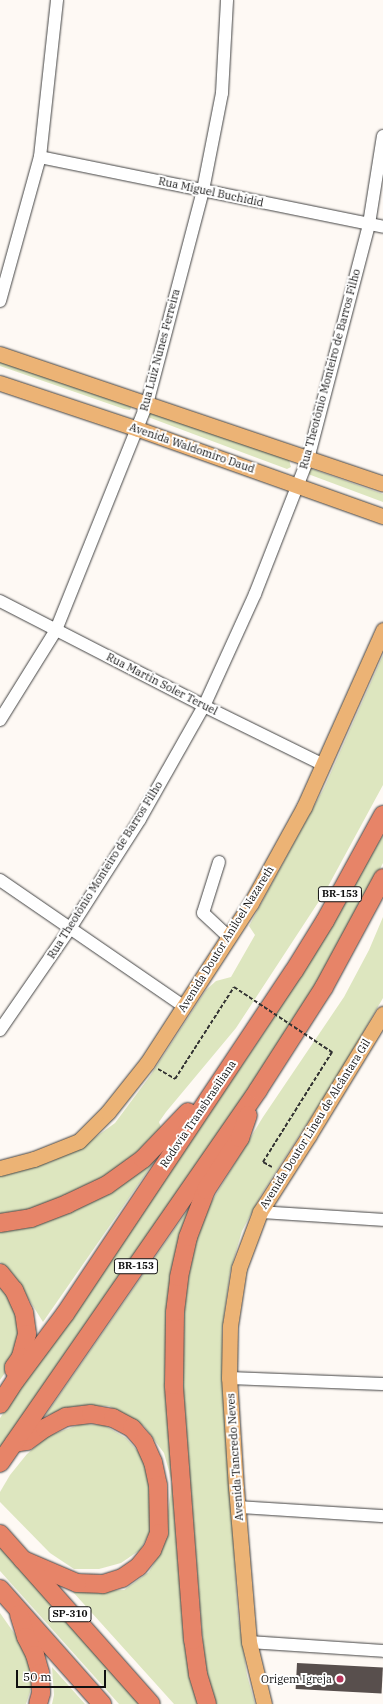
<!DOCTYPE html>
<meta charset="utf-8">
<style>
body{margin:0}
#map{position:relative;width:383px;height:1704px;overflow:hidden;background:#fef9f4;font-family:"IBM Plex Serif",serif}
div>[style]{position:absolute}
.green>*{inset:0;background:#dde6bf}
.building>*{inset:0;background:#584f4d;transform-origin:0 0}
.path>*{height:2px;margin-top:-1px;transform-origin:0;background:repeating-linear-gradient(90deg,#323232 0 4px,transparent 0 6px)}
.roads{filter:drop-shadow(0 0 1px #434343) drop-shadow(0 0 1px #434343)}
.minor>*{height:12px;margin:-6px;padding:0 6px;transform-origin:6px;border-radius:6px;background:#fff}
.major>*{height:15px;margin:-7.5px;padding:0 7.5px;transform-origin:7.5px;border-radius:7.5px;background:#ecb375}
.highway>*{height:18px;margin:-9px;padding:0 9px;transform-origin:9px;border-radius:9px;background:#e78468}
.path-bridge>*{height:2px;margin-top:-1px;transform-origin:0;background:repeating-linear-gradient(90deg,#323232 0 4px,transparent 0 6px)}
.dots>*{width:11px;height:11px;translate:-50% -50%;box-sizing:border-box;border:2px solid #fff;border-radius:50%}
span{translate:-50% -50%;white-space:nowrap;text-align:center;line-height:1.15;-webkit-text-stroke:4px #fff;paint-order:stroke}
.shield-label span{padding:1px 3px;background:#fff;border:1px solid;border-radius:3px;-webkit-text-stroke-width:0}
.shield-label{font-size:10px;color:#101010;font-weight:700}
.street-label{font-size:11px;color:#101010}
.poi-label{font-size:11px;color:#101010}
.right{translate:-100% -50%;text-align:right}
.scale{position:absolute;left:16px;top:1670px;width:90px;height:18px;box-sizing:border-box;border:2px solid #101010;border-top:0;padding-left:5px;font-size:12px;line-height:14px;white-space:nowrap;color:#101010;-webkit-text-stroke:3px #fff;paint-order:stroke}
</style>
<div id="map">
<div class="green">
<div style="clip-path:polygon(0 359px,132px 406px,130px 410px,124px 409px,0 366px)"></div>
<div style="clip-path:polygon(153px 412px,289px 460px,291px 467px,287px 469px,148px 417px,148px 413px)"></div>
<div style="clip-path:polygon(312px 469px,383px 494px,383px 502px,308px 474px,309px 471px)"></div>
<div style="clip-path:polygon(383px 655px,383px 785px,325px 892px,236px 1028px,166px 1112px,159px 1122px,161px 1127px,135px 1154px,119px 1168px,70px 1198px,0 1217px,0 1176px,50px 1162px,82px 1147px,115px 1123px,150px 1076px,206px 990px,216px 981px,231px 977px,255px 935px,249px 926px,324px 788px)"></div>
<div style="clip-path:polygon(383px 835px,383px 863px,341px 945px,268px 1061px,0 1451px,0 1418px,259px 1040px,318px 949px)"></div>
<div style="clip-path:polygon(383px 917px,383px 998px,340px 1072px,261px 1195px,242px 1231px,230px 1272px,222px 1330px,222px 1360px,238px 1615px,247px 1675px,255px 1704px,216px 1704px,205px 1667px,180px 1371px,181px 1312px,187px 1273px,197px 1236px,209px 1206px,263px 1117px,344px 997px,369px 950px)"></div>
<div style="clip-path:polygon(156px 1159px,43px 1322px,13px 1274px,0 1262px,0 1229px)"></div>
<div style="clip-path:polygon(194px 1201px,172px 1289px,185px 1608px,190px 1680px,199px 1704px,174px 1704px,73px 1592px,124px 1590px,149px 1572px,163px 1548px,172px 1482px,164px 1453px,144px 1426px,109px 1406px,77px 1406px,45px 1416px)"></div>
<div style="clip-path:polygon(0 1284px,16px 1309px,21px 1337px,7px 1370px,0 1380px)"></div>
<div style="clip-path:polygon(81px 1424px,104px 1425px,126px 1438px,143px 1457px,150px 1475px,151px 1530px,140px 1550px,121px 1563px,99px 1569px,74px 1569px,50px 1553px,0 1502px,0 1492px,10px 1475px,27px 1454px,48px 1436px)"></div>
<div style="clip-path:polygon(0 1547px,140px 1704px,119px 1704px,0 1571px)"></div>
<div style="clip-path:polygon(0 1613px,19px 1640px,33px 1668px,30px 1692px,26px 1704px,0 1704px)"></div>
<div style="clip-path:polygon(52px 1667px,85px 1704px,52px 1704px,54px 1695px)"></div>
</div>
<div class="building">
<div style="left:297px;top:1663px;width:86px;height:26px;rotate:3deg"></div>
</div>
<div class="path">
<div style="left:158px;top:1069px;width:20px;rotate:30deg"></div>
<div style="left:175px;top:1079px;width:109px;rotate:-57.3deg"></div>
<div style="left:272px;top:1167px;width:10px;rotate:-151deg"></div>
<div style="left:263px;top:1162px;width:130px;rotate:-57.9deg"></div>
</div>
<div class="roads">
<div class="minor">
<div style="left:40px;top:157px;width:350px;rotate:11.5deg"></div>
<div style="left:0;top:301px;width:149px;rotate:-74.5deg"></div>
<div style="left:40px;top:157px;width:158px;rotate:-83.8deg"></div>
<div style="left:0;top:601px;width:229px;rotate:27.2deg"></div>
<div style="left:204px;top:706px;width:134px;rotate:26.2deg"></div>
<div style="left:0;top:720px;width:106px;rotate:-58.1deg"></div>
<div style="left:56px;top:630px;width:244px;rotate:-68.1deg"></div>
<div style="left:147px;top:404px;width:221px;rotate:-75.3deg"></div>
<div style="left:203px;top:190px;width:99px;rotate:-78.9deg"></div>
<div style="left:222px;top:93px;width:93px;rotate:-86.9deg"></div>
<div style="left:219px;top:862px;width:53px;rotate:107.4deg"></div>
<div style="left:203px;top:913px;width:35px;rotate:43deg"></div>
<div style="left:0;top:880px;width:224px;rotate:34.5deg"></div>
<div style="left:0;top:1030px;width:125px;rotate:-55.4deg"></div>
<div style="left:71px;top:927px;width:128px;rotate:-57.4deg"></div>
<div style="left:140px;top:819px;width:130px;rotate:-60.5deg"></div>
<div style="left:204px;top:706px;width:123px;rotate:-65.5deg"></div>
<div style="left:255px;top:594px;width:145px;rotate:-68.6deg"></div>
<div style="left:308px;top:459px;width:243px;rotate:-75.4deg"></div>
<div style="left:369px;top:224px;width:89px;rotate:-81deg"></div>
<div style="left:260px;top:1212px;width:123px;rotate:3.7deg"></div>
<div style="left:229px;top:1378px;width:154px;rotate:2.2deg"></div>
<div style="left:239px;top:1507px;width:144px;rotate:3.6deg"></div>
<div style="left:249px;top:1642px;width:134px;rotate:3.8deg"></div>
</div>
<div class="major">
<div style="left:0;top:354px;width:404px;rotate:18.7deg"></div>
<div style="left:0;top:383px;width:145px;rotate:18.4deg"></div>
<div style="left:138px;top:429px;width:260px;rotate:19.6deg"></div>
<div style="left:0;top:1168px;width:35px;rotate:-15deg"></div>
<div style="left:34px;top:1159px;width:48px;rotate:-21.8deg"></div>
<div style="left:79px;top:1141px;width:41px;rotate:-45deg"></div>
<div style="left:108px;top:1112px;width:63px;rotate:-51.5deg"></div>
<div style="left:147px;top:1063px;width:191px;rotate:-57deg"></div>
<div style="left:251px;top:903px;width:110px;rotate:-61.1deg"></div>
<div style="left:304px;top:807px;width:194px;rotate:-65.9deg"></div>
<div style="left:264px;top:1704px;width:64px;rotate:-103.6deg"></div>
<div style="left:249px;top:1642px;width:155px;rotate:-94.8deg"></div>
<div style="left:236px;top:1488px;width:110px;rotate:-93.6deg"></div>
<div style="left:229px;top:1378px;width:52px;rotate:-88.9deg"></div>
<div style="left:230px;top:1326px;width:59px;rotate:-81.2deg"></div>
<div style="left:239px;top:1268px;width:60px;rotate:-69.4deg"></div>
<div style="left:260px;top:1212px;width:91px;rotate:-57.5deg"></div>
<div style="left:309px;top:1135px;width:142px;rotate:-58.6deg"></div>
</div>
<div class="highway">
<div style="left:0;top:1223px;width:31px;rotate:-9deg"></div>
<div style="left:31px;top:1218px;width:39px;rotate:-21deg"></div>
<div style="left:67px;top:1204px;width:44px;rotate:-25.4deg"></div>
<div style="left:107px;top:1185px;width:44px;rotate:-35.8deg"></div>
<div style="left:143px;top:1159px;width:65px;rotate:-46.2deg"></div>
<div style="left:0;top:1273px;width:22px;rotate:51deg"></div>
<div style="left:14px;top:1290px;width:24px;rotate:66deg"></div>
<div style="left:24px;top:1312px;width:22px;rotate:82deg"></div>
<div style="left:27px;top:1334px;width:24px;rotate:105deg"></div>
<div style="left:21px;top:1357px;width:12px;rotate:125deg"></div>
<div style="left:14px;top:1367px;width:3px;rotate:90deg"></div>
<div style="left:0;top:1404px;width:27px;rotate:-57deg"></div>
<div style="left:15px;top:1381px;width:84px;rotate:-53.3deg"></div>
<div style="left:65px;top:1314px;width:412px;rotate:-56.3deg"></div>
<div style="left:294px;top:971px;width:59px;rotate:-58.2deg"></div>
<div style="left:325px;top:921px;width:121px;rotate:-61.3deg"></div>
<div style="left:14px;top:1443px;width:13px;rotate:-9deg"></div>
<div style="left:27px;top:1441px;width:22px;rotate:-36deg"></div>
<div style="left:45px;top:1428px;width:24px;rotate:-28deg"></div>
<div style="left:66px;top:1417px;width:25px;rotate:-7deg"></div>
<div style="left:91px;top:1414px;width:22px;rotate:10deg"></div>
<div style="left:113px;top:1418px;width:21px;rotate:28deg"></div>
<div style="left:132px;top:1428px;width:18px;rotate:49deg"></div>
<div style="left:144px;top:1442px;width:22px;rotate:66deg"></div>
<div style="left:153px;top:1462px;width:24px;rotate:78deg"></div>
<div style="left:158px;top:1485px;width:48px;rotate:88.8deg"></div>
<div style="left:159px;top:1533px;width:18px;rotate:112deg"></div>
<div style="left:152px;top:1550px;width:22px;rotate:129deg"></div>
<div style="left:138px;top:1567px;width:19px;rotate:145deg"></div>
<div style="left:122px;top:1578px;width:20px;rotate:162deg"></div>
<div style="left:103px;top:1584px;width:26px;rotate:-178deg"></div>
<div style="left:77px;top:1583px;width:59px;rotate:-156.9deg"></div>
<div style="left:0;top:1463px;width:454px;rotate:-55.3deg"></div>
<div style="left:258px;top:1090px;width:122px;rotate:-57.3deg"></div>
<div style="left:324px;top:987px;width:124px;rotate:-61.6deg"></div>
<div style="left:0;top:1534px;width:227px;rotate:48.4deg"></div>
<div style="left:0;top:1589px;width:154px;rotate:48.4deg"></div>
<div style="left:19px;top:1614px;width:24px;rotate:73deg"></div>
<div style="left:26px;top:1637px;width:20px;rotate:63deg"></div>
<div style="left:35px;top:1655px;width:19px;rotate:74deg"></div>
<div style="left:40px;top:1673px;width:20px;rotate:87deg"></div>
<div style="left:41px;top:1693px;width:11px;rotate:105deg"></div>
<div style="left:207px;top:1704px;width:31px;rotate:-107deg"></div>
<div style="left:198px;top:1674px;width:34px;rotate:-98deg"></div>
<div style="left:193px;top:1640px;width:256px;rotate:-94.3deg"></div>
<div style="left:174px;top:1385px;width:73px;rotate:-89.2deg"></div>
<div style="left:175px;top:1312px;width:35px;rotate:-83deg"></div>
<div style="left:179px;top:1277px;width:41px;rotate:-77.3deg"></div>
<div style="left:188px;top:1237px;width:50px;rotate:-69deg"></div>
<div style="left:206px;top:1190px;width:62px;rotate:-56.8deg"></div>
<div style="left:240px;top:1138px;width:24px;rotate:-71deg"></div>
</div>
</div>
<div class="path-bridge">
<div style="left:234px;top:987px;width:118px;rotate:33.6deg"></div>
</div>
<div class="dots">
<div style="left:340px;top:1679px;background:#b43359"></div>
</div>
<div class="shield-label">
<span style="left:340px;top:894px">BR-153</span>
<span style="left:136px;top:1266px">BR-153</span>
<span style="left:70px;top:1614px">SP-310</span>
</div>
<div class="street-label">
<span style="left:211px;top:192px;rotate:12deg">Rua Miguel Buchidid</span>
<span style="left:160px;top:350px;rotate:-75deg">Rua Luiz Nunes Ferreira</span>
<span style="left:330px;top:369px;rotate:-75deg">Rua Theotônio Monteiro de Barros Filho</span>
<span style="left:192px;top:448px;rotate:19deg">Avenida Waldomiro Daud</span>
<span style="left:162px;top:684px;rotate:27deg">Rua Martin Soler Teruel</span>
<span style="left:105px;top:870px;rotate:-58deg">Rua Theotônio Monteiro de Barros Filho</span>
<span style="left:226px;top:939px;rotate:-58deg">Avenida Doutor Aniloel Nazareth</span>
<span style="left:198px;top:1114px;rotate:-56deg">Rodovia Transbrasiliana</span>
<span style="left:315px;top:1124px;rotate:-58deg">Avenida Doutor Lineu de Alcântara Gil</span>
<span style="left:235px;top:1457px;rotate:-94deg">Avenida Tancredo Neves</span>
</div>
<div class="poi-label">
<span class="right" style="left:332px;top:1679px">Origem Igreja</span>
</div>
<div class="scale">50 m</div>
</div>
